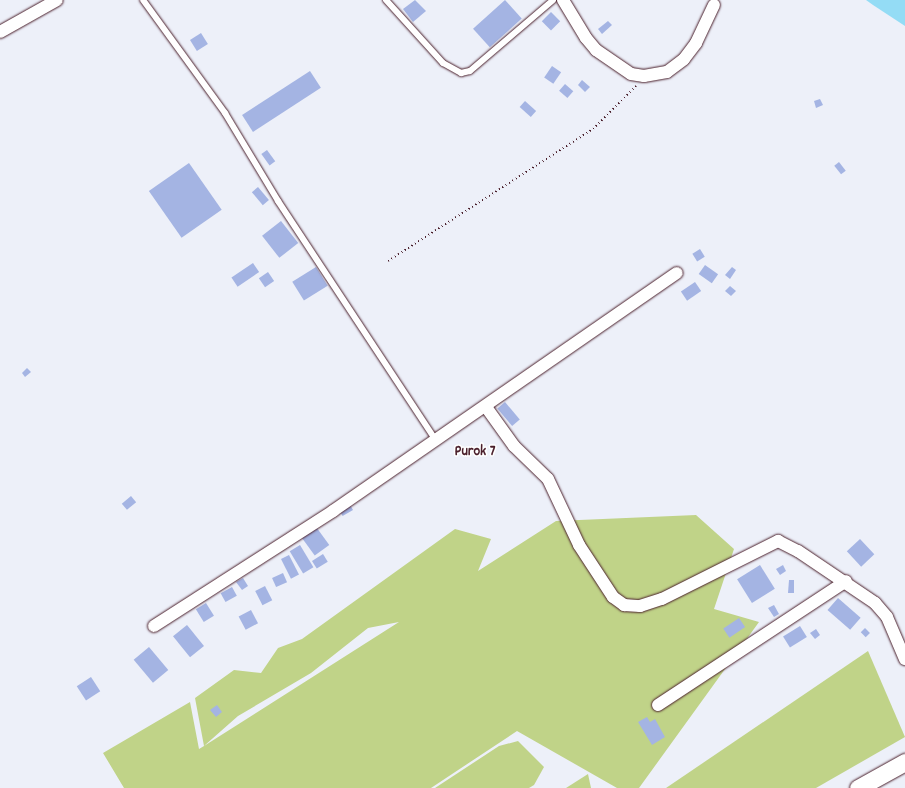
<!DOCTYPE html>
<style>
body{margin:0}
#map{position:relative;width:905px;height:788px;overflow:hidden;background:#edf0f9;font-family:Dekko,sans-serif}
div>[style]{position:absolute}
.green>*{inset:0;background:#c0d388}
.water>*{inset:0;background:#94dcf5}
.building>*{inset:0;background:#a4b4e3;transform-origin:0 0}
.path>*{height:2px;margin-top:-1px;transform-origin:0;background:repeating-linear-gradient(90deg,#4a1f2b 0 1px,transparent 0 4px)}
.roads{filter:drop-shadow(0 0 1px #4a1f2b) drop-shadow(0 0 1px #4a1f2b)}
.service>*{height:6px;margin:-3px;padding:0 3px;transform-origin:3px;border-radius:3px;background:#fff}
.minor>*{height:12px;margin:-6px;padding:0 6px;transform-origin:6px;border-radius:6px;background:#fff}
.secondary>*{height:17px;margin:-8.5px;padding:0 8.5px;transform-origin:8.5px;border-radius:8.5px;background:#fff}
span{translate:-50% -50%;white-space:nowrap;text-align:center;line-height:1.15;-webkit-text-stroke:3px #fff;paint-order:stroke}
.neighbourhood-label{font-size:15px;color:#4a1f2b;font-weight:700}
</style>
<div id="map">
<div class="green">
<div style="clip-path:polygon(evenodd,696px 515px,734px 549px,714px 609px,759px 622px,639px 788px,617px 788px,517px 731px,431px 788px,124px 788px,103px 753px,190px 702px,199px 749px,204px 746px,195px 698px,234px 670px,261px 673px,278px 648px,302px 639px,455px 529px,491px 539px,478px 571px,556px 521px,696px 515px,399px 622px,204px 746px,238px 716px,311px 673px,368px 628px,399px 622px)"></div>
<div style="clip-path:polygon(868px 651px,905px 737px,816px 788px,666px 788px)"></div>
<div style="clip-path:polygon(518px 741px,544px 767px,534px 785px,529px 788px,435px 788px,499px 746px)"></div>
<div style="clip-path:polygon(588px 774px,591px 788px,566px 788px)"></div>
</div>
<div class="water">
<div style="clip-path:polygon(866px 0,905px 0,905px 26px,873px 5px)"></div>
</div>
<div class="building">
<div style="clip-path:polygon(415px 0,426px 11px,413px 22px,403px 9px)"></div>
<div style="left:505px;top:0;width:25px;height:43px;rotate:48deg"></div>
<div style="left:551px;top:12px;width:13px;height:13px;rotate:45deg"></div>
<div style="clip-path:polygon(608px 21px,612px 25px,602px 34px,598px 29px)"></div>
<div style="left:201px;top:33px;width:13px;height:13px;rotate:58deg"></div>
<div style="left:552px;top:66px;width:11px;height:14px;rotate:34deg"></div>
<div style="left:310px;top:71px;width:20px;height:81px;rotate:57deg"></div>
<div style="clip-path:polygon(582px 80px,590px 87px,585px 92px,578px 85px)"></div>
<div style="left:565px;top:84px;width:11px;height:9px;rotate:41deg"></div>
<div style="clip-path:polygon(820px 99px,823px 105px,816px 108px,814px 101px)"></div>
<div style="left:525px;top:101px;width:15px;height:8px;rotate:42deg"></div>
<div style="left:267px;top:150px;width:14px;height:7px;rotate:54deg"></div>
<div style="left:839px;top:162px;width:11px;height:6px;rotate:52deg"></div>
<div style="left:189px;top:163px;width:57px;height:49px;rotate:55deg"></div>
<div style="left:258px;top:187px;width:17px;height:8px;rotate:50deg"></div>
<div style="left:281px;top:221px;width:28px;height:24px;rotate:52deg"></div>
<div style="left:700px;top:249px;width:9px;height:9px;rotate:58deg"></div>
<div style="left:253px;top:263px;width:11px;height:26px;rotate:56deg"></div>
<div style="left:705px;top:265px;width:16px;height:11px;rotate:35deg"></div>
<div style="left:316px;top:267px;width:22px;height:28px;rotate:58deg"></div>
<div style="clip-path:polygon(732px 267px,736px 270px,730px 279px,725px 275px)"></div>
<div style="left:268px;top:272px;width:11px;height:11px;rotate:56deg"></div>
<div style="left:695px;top:282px;width:11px;height:17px;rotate:56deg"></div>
<div style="clip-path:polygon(730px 286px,736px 291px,731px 296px,725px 291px)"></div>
<div style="clip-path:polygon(27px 368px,31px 372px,25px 377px,22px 373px)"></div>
<div style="left:505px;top:402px;width:23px;height:10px;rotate:50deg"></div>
<div style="left:131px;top:496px;width:8px;height:12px;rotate:50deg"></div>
<div style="left:349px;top:503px;width:8px;height:12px;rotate:60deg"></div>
<div style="left:314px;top:524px;width:26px;height:18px;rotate:54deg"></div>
<div style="left:860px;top:539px;width:21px;height:18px;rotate:47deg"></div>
<div style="left:300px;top:545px;width:26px;height:12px;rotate:59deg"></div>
<div style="left:323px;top:554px;width:9px;height:13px;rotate:58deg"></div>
<div style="left:289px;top:555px;width:22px;height:9px;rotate:63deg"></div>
<div style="left:760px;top:565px;width:28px;height:27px;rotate:58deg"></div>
<div style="clip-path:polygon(783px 565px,786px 571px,780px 575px,776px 569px)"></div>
<div style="left:283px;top:573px;width:10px;height:12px;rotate:66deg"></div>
<div style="clip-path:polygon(243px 578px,248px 586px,242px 590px,236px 582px)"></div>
<div style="clip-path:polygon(789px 580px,794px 580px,794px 593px,788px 593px)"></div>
<div style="left:265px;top:586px;width:16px;height:11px;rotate:63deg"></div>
<div style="left:232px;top:587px;width:10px;height:13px;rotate:61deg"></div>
<div style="left:838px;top:598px;width:30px;height:16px;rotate:41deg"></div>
<div style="left:206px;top:603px;width:15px;height:12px;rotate:58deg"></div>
<div style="clip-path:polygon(774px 605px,779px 614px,774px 617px,768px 608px)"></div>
<div style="left:251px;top:610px;width:15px;height:14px;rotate:62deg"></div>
<div style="left:739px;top:618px;width:11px;height:19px;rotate:56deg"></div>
<div style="left:187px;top:625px;width:27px;height:18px;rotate:51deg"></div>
<div style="left:800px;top:626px;width:13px;height:20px;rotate:58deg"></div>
<div style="left:865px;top:628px;width:7px;height:6px;rotate:45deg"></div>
<div style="clip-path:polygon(816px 629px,820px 635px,815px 639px,810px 633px)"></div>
<div style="left:149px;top:647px;width:30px;height:20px;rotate:50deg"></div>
<div style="left:91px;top:677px;width:17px;height:17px;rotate:57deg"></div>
<div style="clip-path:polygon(217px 705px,222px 712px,216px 717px,210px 710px)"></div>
<div style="clip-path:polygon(647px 717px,650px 722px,655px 719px,665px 737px,652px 745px,638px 722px)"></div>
</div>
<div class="path">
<div style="left:388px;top:261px;width:244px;rotate:-32.8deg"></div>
<div style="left:593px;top:129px;width:61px;rotate:-45deg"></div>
</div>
<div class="roads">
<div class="service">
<div style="left:143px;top:0;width:140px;rotate:54deg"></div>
<div style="left:225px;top:113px;width:103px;rotate:58.9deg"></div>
<div style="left:278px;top:201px;width:285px;rotate:56.6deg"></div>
<div style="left:386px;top:0;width:85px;rotate:47.9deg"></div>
<div style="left:443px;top:63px;width:21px;rotate:29deg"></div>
<div style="left:461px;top:73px;width:9px;rotate:-13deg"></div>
<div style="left:470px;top:71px;width:109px;rotate:-40.5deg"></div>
</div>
<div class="minor">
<div style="left:563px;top:0;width:44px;rotate:58.8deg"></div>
<div style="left:586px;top:38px;width:16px;rotate:50deg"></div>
<div style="left:596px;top:50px;width:42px;rotate:34.4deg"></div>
<div style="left:631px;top:74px;width:13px;rotate:9deg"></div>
<div style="left:644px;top:76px;width:23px;rotate:-10deg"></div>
<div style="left:667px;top:72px;width:21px;rotate:-37deg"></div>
<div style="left:684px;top:59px;width:20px;rotate:-53deg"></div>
<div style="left:696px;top:43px;width:42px;rotate:-64.7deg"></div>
<div style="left:0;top:32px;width:65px;rotate:-29.3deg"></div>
<div style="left:486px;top:407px;width:48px;rotate:54.3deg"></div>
<div style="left:514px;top:446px;width:47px;rotate:44.1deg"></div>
<div style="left:548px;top:479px;width:73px;rotate:64.8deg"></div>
<div style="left:579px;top:545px;width:62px;rotate:56.8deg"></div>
<div style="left:613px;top:597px;width:14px;rotate:36deg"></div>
<div style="left:624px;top:605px;width:16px;rotate:4deg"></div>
<div style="left:640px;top:606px;width:23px;rotate:-18deg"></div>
<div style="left:662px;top:599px;width:130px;rotate:-26.6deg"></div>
<div style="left:778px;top:541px;width:22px;rotate:27deg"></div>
<div style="left:798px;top:551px;width:93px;rotate:34deg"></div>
<div style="left:875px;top:603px;width:18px;rotate:49deg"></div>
<div style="left:887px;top:617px;width:46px;rotate:66.8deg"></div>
<div style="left:154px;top:626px;width:213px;rotate:-32.7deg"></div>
<div style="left:333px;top:511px;width:418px;rotate:-34.7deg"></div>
<div style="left:658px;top:705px;width:225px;rotate:-33.4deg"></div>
</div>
<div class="secondary">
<div style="left:858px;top:788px;width:54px;rotate:-29deg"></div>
</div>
</div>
<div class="neighbourhood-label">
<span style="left:475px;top:453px">Purok 7</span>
</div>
</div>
